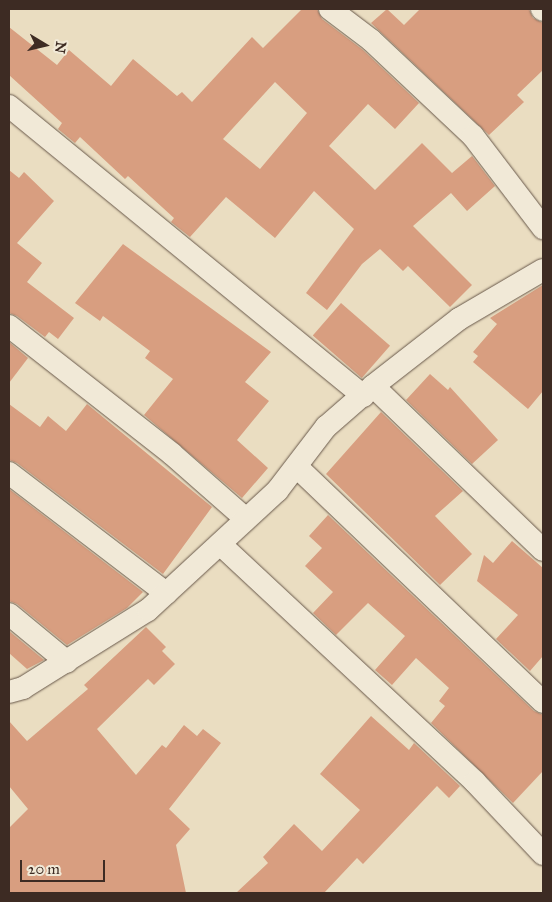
<!DOCTYPE html>
<style>
body{margin:0}
#map{position:relative;width:552px;height:902px;overflow:hidden;background:#eaddc1;font-family:"IM FELL Great Primer",serif}
div>[style]{position:absolute}
.building>*{inset:0;background:#d89e80;transform-origin:0 0}
.roads{filter:drop-shadow(0 0 1px #68584a) drop-shadow(0 0 1px #68584a)}
.street>*{height:22px;margin:-11px;padding:0 11px;transform-origin:11px;border-radius:11px;background:#f1e9d7}
span{translate:-50% -50%;white-space:nowrap;text-align:center;line-height:1.15;-webkit-text-stroke:4px #f1e9d7;paint-order:stroke}
.frame{position:absolute;inset:0;border:10px solid #3d2b23;pointer-events:none}
.north{position:absolute;left:20px;top:20px;width:50px;height:50px;-webkit-text-stroke:4px #f1e9d7;paint-order:stroke;rotate:99deg;font-size:14px;font-weight:700;line-height:20px;text-align:center;color:#3d2b23}
.north::after{content:'';display:block;margin:auto;width:18px;height:22px;background:#3d2b23;clip-path:polygon(50% 0,100% 100%,50% 72%,0 100%)}
.scale{position:absolute;left:20px;top:860px;width:85px;height:22px;box-sizing:border-box;border:2px solid #3d2b23;border-top:0;padding-left:6px;font-size:15px;line-height:18px;white-space:nowrap;color:#3d2b23;-webkit-text-stroke:4px #f1e9d7;paint-order:stroke}
</style>
<div id="map">
<div class="building">
<div style="clip-path:polygon(evenodd,302px 9px,317px 9px,322px 19px,363px 50px,419px 103px,395px 129px,368px 104px,329px 146px,375px 190px,422px 143px,452px 173px,472px 156px,495px 186px,467px 211px,451px 193px,413px 226px,472px 285px,450px 307px,408px 266px,403px 271px,380px 249px,362px 264px,327px 310px,306px 293px,354px 229px,314px 191px,275px 238px,226px 197px,190px 237px,171px 222px,174px 218px,128px 176px,125px 179px,80px 137px,75px 143px,58px 129px,62px 123px,9px 75px,9px 27px,57px 65px,69px 50px,111px 86px,133px 59px,177px 96px,182px 92px,192px 102px,252px 37px,263px 48px,302px 9px,275px 82px,307px 113px,260px 169px,223px 139px,275px 82px)"></div>
<div style="clip-path:polygon(387px 9px,404px 25px,420px 9px,529px 9px,533px 18px,543px 23px,543px 70px,517px 95px,524px 102px,489px 135px,371px 23px)"></div>
<div style="clip-path:polygon(9px 170px,19px 178px,24px 172px,54px 201px,17px 243px,42px 263px,27px 282px,74px 318px,58px 339px,49px 332px,45px 337px,17px 316px,9px 313px)"></div>
<div style="clip-path:polygon(123px 244px,271px 352px,245px 382px,269px 401px,237px 440px,268px 468px,242px 498px,144px 415px,173px 379px,145px 358px,150px 351px,103px 316px,100px 321px,75px 303px)"></div>
<div style="clip-path:polygon(543px 285px,543px 391px,528px 409px,473px 362px,478px 356px,473px 352px,497px 324px,490px 318px)"></div>
<div style="left:341px;top:303px;width:65px;height:43px;rotate:41deg"></div>
<div style="clip-path:polygon(9px 342px,28px 358px,9px 383px)"></div>
<div style="clip-path:polygon(430px 374px,448px 390px,450px 387px,498px 440px,472px 464px,406px 400px)"></div>
<div style="clip-path:polygon(9px 404px,40px 427px,48px 416px,66px 431px,87px 404px,212px 507px,163px 574px,17px 463px,9px 460px)"></div>
<div style="clip-path:polygon(381px 412px,463px 491px,435px 516px,472px 554px,440px 585px,326px 474px)"></div>
<div style="clip-path:polygon(9px 489px,143px 592px,127px 608px,67px 645px,17px 604px,9px 601px)"></div>
<div style="clip-path:polygon(328px 515px,534px 711px,543px 715px,543px 771px,513px 803px,431px 723px,445px 706px,439px 701px,449px 688px,416px 658px,392px 685px,375px 670px,405px 636px,368px 603px,336px 635px,313px 613px,333px 592px,305px 566px,322px 548px,309px 536px)"></div>
<div style="clip-path:polygon(512px 541px,543px 568px,543px 656px,530px 671px,496px 639px,518px 615px,477px 581px,484px 555px,493px 563px)"></div>
<div style="clip-path:polygon(146px 627px,166px 647px,162px 651px,175px 664px,154px 685px,148px 679px,97px 729px,136px 775px,162px 745px,166px 748px,184px 725px,197px 736px,203px 729px,221px 743px,169px 809px,190px 829px,176px 845px,186px 893px,9px 893px,9px 828px,28px 809px,9px 786px,9px 721px,27px 741px,88px 689px,84px 685px)"></div>
<div style="clip-path:polygon(9px 631px,44px 660px,27px 669px,9px 653px)"></div>
<div style="clip-path:polygon(371px 716px,409px 750px,414px 743px,460px 786px,449px 798px,437px 786px,363px 864px,357px 858px,324px 893px,236px 893px,268px 863px,263px 857px,294px 824px,322px 851px,360px 810px,320px 774px)"></div>
</div>
<div class="roads">
<div class="street">
<div style="left:330px;top:9px;width:51px;rotate:37.1deg"></div>
<div style="left:371px;top:40px;width:140px;rotate:43.3deg"></div>
<div style="left:473px;top:136px;width:116px;rotate:52.7deg"></div>
<div style="left:542px;top:9px;width:1px;rotate:45deg"></div>
<div style="left:9px;top:106px;width:458px;rotate:39.3deg"></div>
<div style="left:9px;top:326px;width:207px;rotate:38.1deg"></div>
<div style="left:172px;top:454px;width:98px;rotate:41.3deg"></div>
<div style="left:373px;top:386px;width:236px;rotate:44deg"></div>
<div style="left:297px;top:467px;width:340px;rotate:43.7deg"></div>
<div style="left:9px;top:473px;width:198px;rotate:37.4deg"></div>
<div style="left:220px;top:544px;width:349px;rotate:43deg"></div>
<div style="left:475px;top:782px;width:99px;rotate:46.6deg"></div>
<div style="left:9px;top:614px;width:75px;rotate:39.6deg"></div>
<div style="left:9px;top:692px;width:15px;rotate:-16deg"></div>
<div style="left:23px;top:688px;width:147px;rotate:-32deg"></div>
<div style="left:148px;top:610px;width:176px;rotate:-42.7deg"></div>
<div style="left:277px;top:491px;width:81px;rotate:-52.6deg"></div>
<div style="left:326px;top:427px;width:62px;rotate:-41.1deg"></div>
<div style="left:373px;top:386px;width:109px;rotate:-37.9deg"></div>
<div style="left:459px;top:319px;width:97px;rotate:-30.3deg"></div>
</div>
</div>
<div class="frame"></div>
<div class="north">N</div>
<div class="scale">20 m</div>
</div>
